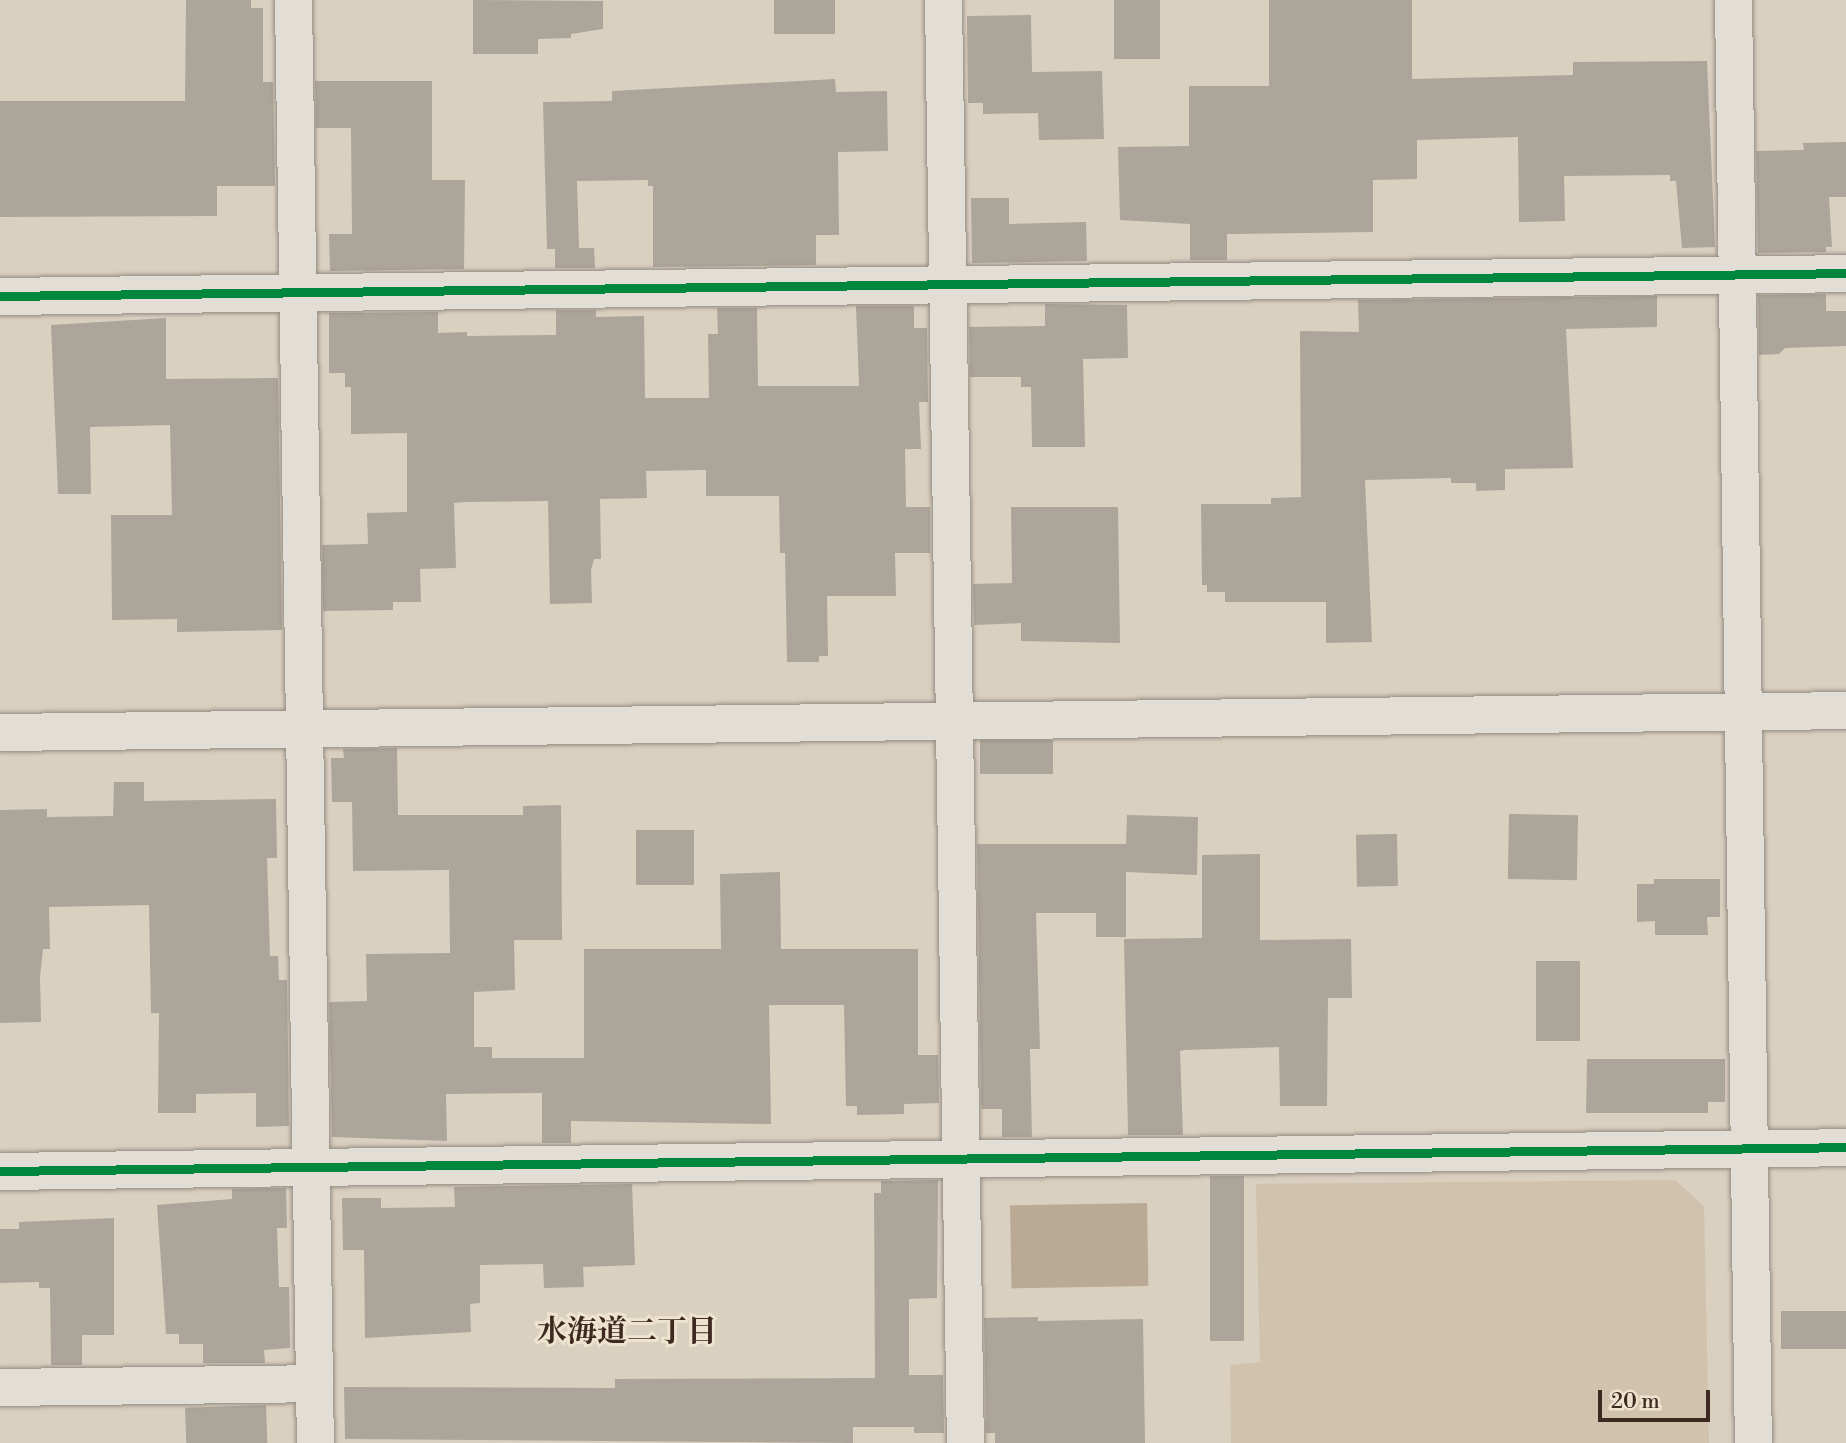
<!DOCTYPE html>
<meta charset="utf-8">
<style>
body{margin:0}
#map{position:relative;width:1846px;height:1443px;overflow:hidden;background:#dad0c0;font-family:"Libre Bodoni","Noto Serif JP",serif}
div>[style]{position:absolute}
.green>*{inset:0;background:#d0c2ac}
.water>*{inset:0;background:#baaa95;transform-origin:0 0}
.building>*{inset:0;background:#aca59a;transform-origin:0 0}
.roads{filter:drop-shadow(0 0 2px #958c82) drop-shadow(0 0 2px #958c82)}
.minor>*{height:37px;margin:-18.5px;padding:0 18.5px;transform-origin:18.5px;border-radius:18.5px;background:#e2ded5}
.cycleway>*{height:9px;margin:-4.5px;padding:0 4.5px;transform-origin:4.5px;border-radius:4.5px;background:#00873e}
span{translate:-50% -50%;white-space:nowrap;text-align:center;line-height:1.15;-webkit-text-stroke:6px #eee3cf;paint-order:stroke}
.neighbourhood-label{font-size:30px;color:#3d291f;font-weight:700}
.scale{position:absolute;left:1598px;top:1390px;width:112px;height:32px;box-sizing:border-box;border:4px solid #3d291f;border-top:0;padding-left:9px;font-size:21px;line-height:24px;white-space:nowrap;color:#3d291f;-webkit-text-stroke:5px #eee3cf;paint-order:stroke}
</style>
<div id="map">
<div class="green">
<div style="clip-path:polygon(1675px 1180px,1704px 1206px,1709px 1443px,1231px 1443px,1230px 1365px,1260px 1362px,1256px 1184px)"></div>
</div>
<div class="water">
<div style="left:1147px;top:1203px;width:83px;height:137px;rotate:89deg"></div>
</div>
<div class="building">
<div style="clip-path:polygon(186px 0,251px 0,251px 8px,263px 8px,263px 82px,273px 82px,275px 186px,217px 186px,217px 216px,0 217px,0 101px,185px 101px)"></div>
<div style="clip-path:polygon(473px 0,603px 1px,603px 29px,571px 34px,571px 38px,538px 39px,538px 54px,473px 54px)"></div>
<div style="left:774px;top:0;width:61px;height:34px"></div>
<div style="left:1114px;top:0;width:46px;height:59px"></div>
<div style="clip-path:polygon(1269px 0,1412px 0,1412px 79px,1573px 75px,1573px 62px,1707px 61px,1715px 247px,1682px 248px,1676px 181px,1670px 181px,1670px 175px,1564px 176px,1565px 221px,1519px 222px,1518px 137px,1417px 140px,1417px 179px,1373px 180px,1373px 232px,1227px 234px,1227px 260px,1190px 260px,1190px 224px,1120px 220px,1118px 147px,1189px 146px,1189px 86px,1269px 86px)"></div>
<div style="clip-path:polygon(1031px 15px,1032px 72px,1102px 71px,1104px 139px,1039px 140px,1038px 113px,983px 114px,983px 103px,968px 103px,967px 16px)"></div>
<div style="clip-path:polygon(835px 79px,836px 92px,887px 91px,888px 151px,838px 152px,839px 235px,816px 235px,816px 265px,653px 267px,653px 186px,648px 186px,648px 180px,577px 181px,579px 248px,594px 248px,595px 268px,555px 268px,555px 249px,547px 249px,543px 102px,612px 101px,612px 91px)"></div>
<div style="clip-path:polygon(315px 81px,432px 81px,432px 180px,465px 180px,464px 269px,330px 271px,329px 234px,352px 234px,351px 128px,316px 128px)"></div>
<div style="clip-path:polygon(1846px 142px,1846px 197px,1829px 197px,1832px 247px,1826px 247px,1826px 252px,1758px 253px,1756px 151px,1804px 150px,1803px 143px)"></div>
<div style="clip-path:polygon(971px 198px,1009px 198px,1009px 224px,1086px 222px,1087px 261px,972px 263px)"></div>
<div style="clip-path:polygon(1826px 294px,1826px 311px,1846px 311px,1846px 346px,1785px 348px,1779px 354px,1759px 355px,1758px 295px)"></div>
<div style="clip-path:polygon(1657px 296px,1657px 327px,1566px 329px,1573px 468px,1505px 469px,1505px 490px,1476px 491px,1476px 483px,1451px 483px,1451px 478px,1365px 480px,1372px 642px,1326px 643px,1326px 602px,1225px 602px,1225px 592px,1207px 592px,1207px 585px,1202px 585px,1201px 504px,1271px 504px,1271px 498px,1301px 497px,1300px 331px,1359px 332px,1358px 300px)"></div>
<div style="clip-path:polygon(1045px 304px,1127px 305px,1128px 358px,1083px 359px,1085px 447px,1032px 447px,1031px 387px,1021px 387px,1021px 377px,970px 377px,969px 327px,1045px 326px)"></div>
<div style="clip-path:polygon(856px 306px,914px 306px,914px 328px,927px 328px,928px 402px,919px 402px,921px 449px,905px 449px,906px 507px,930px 507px,930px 553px,895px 553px,896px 596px,827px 596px,828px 656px,819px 656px,819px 662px,787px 662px,785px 553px,780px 553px,779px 496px,706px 496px,706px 470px,646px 471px,647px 498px,600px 499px,601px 559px,594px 559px,591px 570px,592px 603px,550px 604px,548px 501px,465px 502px,454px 503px,456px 568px,420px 569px,421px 602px,393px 602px,393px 610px,323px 611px,322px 545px,368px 544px,367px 513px,407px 512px,407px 433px,351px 434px,351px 387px,345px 387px,345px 373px,329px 373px,329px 313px,438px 312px,438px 333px,467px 332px,467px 336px,556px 335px,556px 310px,596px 310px,596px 317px,644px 316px,645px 398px,709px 398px,708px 334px,718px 334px,717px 308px,757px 308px,758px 386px,859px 386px)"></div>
<div style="clip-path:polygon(166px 318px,166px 379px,278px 378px,282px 630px,177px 632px,177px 619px,112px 620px,111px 515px,172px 515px,170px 425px,90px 427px,91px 494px,58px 494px,51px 325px)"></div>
<div style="clip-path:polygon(1011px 507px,1118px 507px,1120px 643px,1021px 641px,1021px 623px,974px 625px,973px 584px,1012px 583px)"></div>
<div style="left:1053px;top:740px;width:34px;height:73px;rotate:90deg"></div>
<div style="clip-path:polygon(397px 748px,398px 815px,523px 815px,523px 806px,561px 805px,562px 940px,514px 940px,515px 990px,474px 992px,474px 1047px,492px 1047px,492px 1058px,584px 1058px,584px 949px,721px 949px,720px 874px,780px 872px,781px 949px,918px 949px,918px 1055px,938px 1055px,939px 1103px,904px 1104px,904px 1114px,857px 1115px,857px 1106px,846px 1106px,844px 1005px,769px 1005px,771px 1124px,571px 1121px,571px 1143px,542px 1143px,542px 1093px,446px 1094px,447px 1141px,332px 1137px,329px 1002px,367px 1001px,366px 954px,450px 953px,449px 870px,353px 871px,352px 802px,332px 802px,331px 758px,344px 758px,343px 749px)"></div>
<div style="clip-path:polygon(114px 782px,144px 782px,144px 801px,276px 799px,277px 858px,267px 858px,270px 956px,278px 956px,279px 980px,287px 980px,289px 1126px,256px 1127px,256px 1093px,196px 1094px,196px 1113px,158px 1113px,159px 1013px,151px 1013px,149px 905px,49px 907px,50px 949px,43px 949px,40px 977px,41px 1022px,0 1023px,0 810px,47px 809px,47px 817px,113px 816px)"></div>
<div style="left:1509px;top:814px;width:69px;height:65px;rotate:1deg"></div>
<div style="clip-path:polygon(1127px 815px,1198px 817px,1197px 875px,1126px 872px,1126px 937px,1096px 937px,1096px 913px,1036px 913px,1040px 1049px,1030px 1049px,1032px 1137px,1002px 1137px,1002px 1109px,982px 1109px,981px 1103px,977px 844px,1126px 844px)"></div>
<div style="left:636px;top:830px;width:58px;height:55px"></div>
<div style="left:1397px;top:834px;width:52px;height:41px;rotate:89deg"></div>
<div style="clip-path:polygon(1260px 854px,1260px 940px,1351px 939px,1352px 998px,1328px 998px,1327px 1106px,1280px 1106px,1279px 1047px,1184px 1050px,1180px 1051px,1183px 1135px,1128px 1135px,1124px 939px,1202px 938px,1202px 855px)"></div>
<div style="clip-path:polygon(1654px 879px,1720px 879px,1720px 917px,1707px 917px,1708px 935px,1655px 935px,1655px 921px,1637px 922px,1637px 884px,1654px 884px)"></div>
<div style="left:1536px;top:961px;width:44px;height:80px"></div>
<div style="clip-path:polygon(1587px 1059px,1725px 1059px,1725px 1102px,1708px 1102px,1708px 1113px,1586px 1113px)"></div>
<div style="left:1210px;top:1176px;width:34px;height:165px"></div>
<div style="clip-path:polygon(938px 1180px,937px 1298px,909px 1299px,909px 1375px,943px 1375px,944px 1433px,914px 1433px,914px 1427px,853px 1427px,853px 1443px,345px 1439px,344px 1387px,615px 1388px,615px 1379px,875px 1378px,874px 1193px,881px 1193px,881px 1181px)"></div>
<div style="clip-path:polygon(632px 1184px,635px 1265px,583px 1267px,584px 1287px,544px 1288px,543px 1264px,480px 1265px,480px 1303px,470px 1304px,471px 1332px,365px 1338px,364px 1250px,343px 1250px,342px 1198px,381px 1198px,381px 1208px,455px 1207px,454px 1187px)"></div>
<div style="clip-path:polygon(286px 1188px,287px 1228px,277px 1228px,279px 1287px,289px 1287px,290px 1348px,264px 1350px,265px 1363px,203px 1363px,203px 1344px,179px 1344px,179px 1334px,166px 1334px,157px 1205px,232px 1199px,232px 1189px)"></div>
<div style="clip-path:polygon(114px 1218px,114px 1335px,82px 1335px,82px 1365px,51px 1365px,50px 1288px,39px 1288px,39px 1282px,0 1283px,0 1229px,19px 1229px,19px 1222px)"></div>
<div style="left:1781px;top:1311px;width:65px;height:38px"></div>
<div style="clip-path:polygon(1038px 1317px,1038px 1321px,1143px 1319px,1145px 1443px,995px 1443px,995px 1433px,986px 1433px,984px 1318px)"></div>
<div style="left:266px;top:1405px;width:38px;height:81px;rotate:88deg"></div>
</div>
<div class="roads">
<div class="minor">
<div style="left:293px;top:0;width:1443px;rotate:89.13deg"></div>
<div style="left:943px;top:0;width:1443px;rotate:89.13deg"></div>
<div style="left:1733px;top:0;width:1443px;rotate:89.21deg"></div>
<div style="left:0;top:296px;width:1846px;rotate:-0.71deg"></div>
<div style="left:0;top:732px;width:1846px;rotate:-0.68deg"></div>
<div style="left:0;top:1171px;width:1846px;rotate:-0.74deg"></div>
<div style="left:0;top:1387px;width:314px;rotate:-0.7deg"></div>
</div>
</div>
<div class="cycleway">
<div style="left:0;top:296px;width:1846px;rotate:-0.71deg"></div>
<div style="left:0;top:1171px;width:1846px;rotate:-0.74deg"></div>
</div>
<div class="neighbourhood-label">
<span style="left:627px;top:1332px">水海道二丁目</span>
</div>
<div class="scale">20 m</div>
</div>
